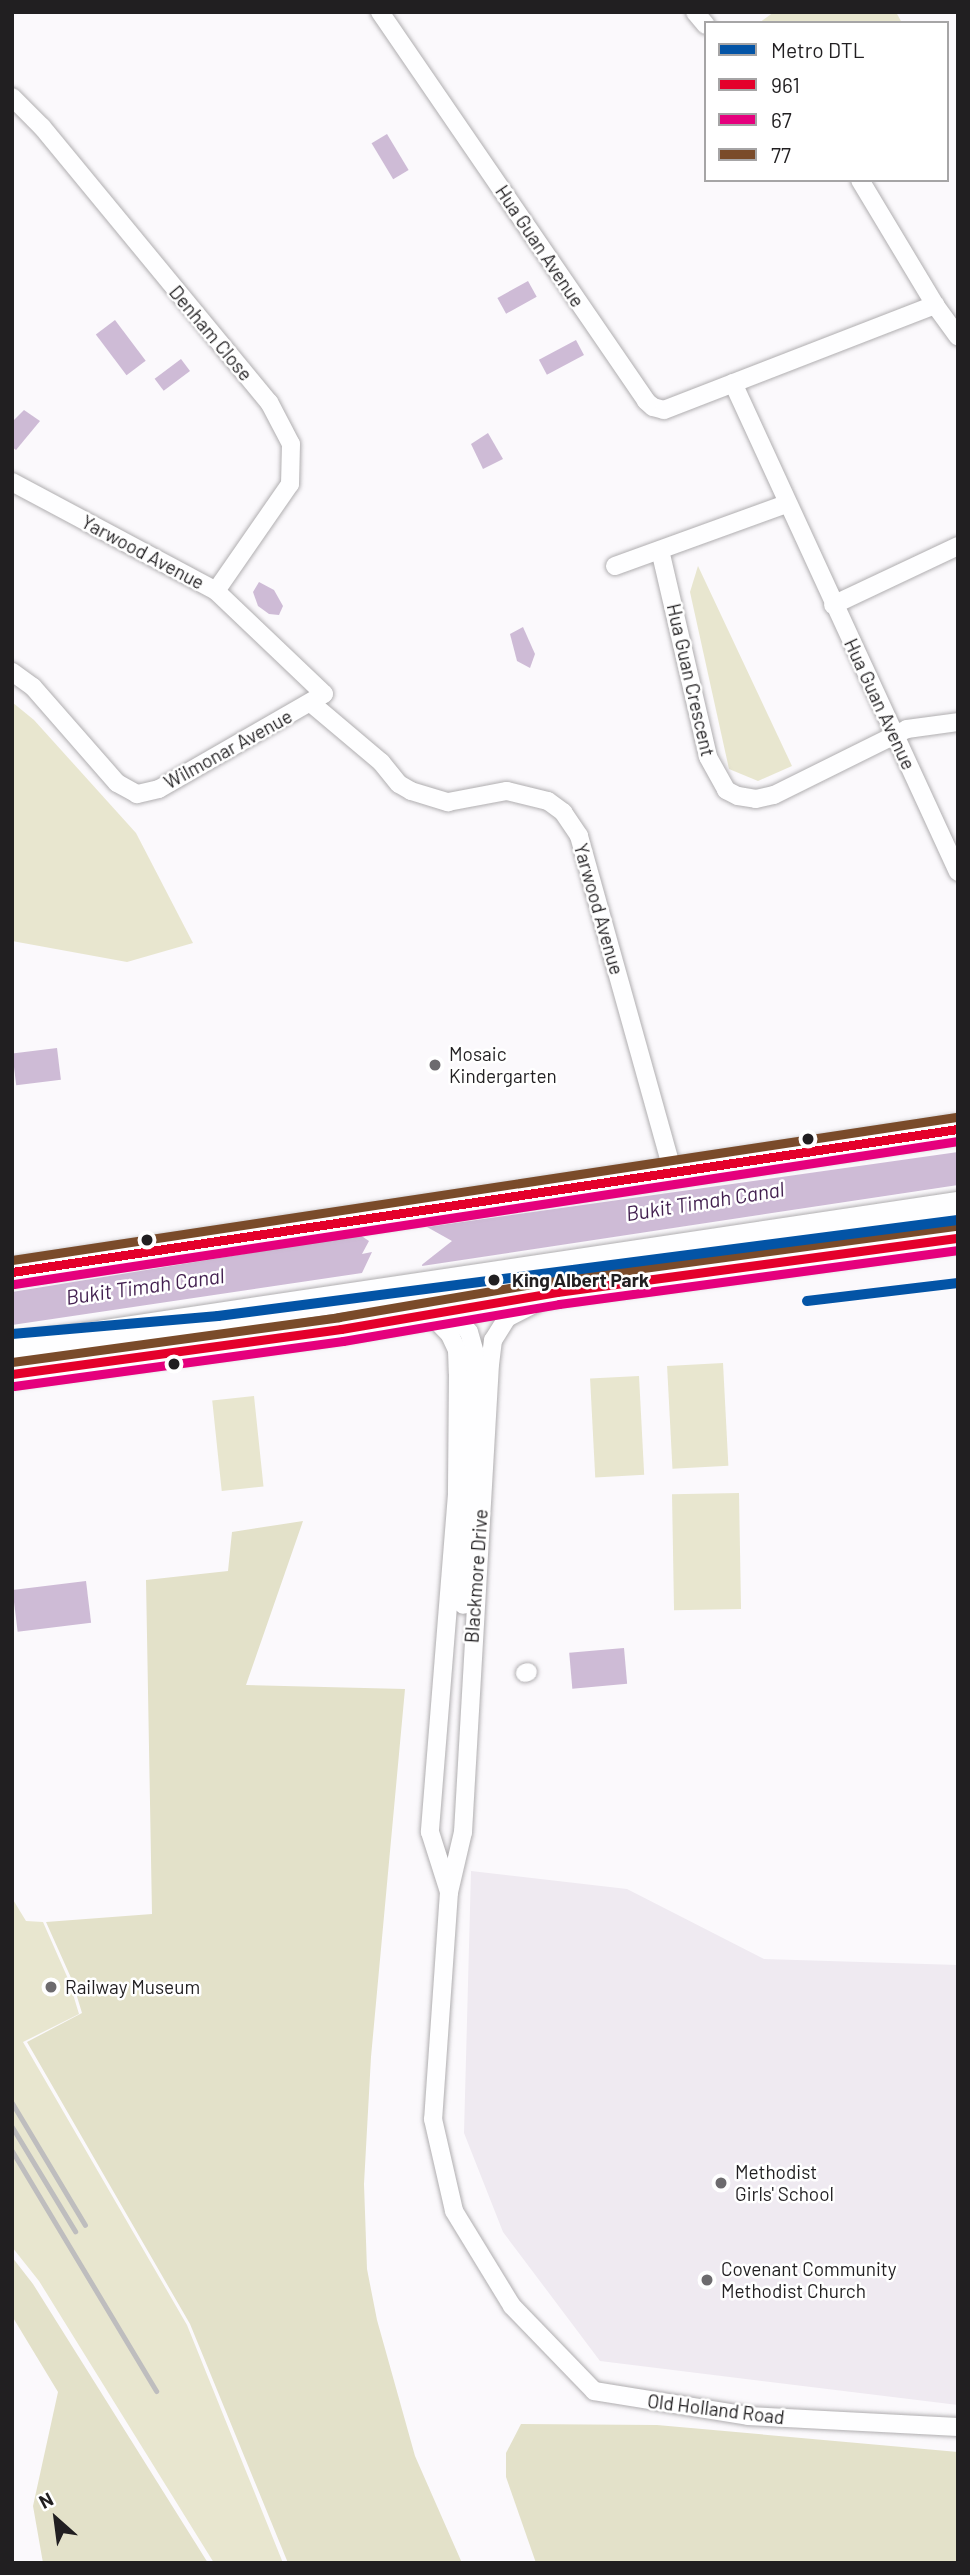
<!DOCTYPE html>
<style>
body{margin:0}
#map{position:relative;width:970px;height:2575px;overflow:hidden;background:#fbf9fc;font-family:Barlow,sans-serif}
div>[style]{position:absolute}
.built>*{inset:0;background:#efeaf1}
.green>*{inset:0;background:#e8e6cf;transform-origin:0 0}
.forest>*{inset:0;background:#e3e1c9}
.water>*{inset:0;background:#cebbd6;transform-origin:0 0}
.pier>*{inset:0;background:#fbf9fc}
.roads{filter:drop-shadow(0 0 2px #b0aeb0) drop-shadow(0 0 2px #b0aeb0)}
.minor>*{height:18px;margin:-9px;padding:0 9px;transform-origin:9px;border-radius:9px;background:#fefeff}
.trunk>*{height:28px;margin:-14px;padding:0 14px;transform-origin:14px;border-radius:14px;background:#fefeff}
.rail>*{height:5px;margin:-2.5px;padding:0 2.5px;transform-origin:2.5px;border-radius:2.5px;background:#bebdbe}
.bus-1>*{height:9px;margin:-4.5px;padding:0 4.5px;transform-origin:4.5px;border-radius:4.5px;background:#e4002b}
.bus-2>*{height:9px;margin:-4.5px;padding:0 4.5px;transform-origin:4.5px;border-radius:4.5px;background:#e5007d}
.bus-3>*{height:9px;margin:-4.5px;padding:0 4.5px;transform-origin:4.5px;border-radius:4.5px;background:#7a4b2a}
.metro-1>*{height:10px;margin:-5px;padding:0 5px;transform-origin:5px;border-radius:5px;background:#0354a6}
.dots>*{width:19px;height:19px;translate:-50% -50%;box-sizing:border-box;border:4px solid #fff;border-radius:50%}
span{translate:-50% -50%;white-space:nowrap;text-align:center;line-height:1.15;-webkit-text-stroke:5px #fff;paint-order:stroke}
.street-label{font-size:19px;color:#211f21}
.poi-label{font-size:19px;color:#211f21}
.left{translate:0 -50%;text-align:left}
.stop-label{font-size:19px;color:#211f21;font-weight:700}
.water-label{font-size:21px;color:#421f4f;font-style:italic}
.frame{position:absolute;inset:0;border:14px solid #211f21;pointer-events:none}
.legend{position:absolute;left:704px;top:21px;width:245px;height:161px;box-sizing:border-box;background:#fff;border:2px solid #a6a5a6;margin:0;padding:9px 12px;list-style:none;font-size:21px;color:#211f21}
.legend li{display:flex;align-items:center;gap:14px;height:35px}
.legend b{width:35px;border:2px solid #a6a5a6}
.north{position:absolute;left:21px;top:2484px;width:70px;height:70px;-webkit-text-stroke:5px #fff;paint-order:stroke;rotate:332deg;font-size:19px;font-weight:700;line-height:28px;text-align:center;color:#211f21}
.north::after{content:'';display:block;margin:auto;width:24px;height:32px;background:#211f21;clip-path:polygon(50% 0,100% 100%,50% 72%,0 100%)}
</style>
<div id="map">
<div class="built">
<div style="clip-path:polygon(471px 1871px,627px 1889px,764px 1959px,958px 1965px,958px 2405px,600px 2361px,503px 2232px,464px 2133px)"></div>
</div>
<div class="green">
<div style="clip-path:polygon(774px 12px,896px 12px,902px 23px,759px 23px)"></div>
<div style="clip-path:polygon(698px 566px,792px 766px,758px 781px,729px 769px,690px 592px)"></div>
<div style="clip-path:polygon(12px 702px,34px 720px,136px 833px,193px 943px,127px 962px,12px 941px)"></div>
<div style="left:723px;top:1363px;width:103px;height:56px;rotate:87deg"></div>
<div style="left:639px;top:1376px;width:99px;height:49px;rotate:87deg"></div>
<div style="left:254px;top:1396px;width:91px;height:42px;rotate:84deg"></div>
<div style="left:739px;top:1493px;width:116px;height:67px;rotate:89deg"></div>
<div style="clip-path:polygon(12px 1898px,26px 1921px,43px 1922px,69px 1981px,79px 2014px,23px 2042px,187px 2325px,283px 2563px,214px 2563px,39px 2281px,12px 2247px)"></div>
</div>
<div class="forest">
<div style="clip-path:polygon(303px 1521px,246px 1685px,405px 1689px,371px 2057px,364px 2184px,367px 2269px,377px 2320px,415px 2456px,462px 2563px,288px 2563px,190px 2324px,27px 2042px,82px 2013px,72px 1980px,46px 1922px,152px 1914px,146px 1580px,228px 1571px,232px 1532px)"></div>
<div style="clip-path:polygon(12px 2257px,33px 2284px,208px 2563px,43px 2563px,33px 2506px,58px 2392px,12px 2316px)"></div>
<div style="clip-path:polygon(521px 2424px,657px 2425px,958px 2452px,958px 2563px,536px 2563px,506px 2477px,506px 2453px)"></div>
</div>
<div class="water">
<div style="left:387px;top:134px;width:42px;height:18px;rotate:59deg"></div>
<div style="left:528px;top:281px;width:18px;height:35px;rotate:61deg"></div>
<div style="left:115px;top:320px;width:51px;height:24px;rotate:53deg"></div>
<div style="left:576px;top:340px;width:17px;height:42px;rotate:62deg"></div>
<div style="left:181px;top:359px;width:15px;height:33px;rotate:53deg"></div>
<div style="clip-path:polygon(24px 410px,40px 421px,16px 450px,12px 447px,12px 422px)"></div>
<div style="clip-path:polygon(488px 433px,503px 459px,483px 469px,471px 444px)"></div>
<div style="clip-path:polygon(259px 582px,274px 590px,283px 606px,279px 615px,269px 614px,258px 606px,253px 592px)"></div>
<div style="clip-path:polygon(523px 627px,535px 654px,530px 668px,517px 661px,510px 634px)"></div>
<div style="left:57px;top:1048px;width:32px;height:45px;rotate:83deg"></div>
<div style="clip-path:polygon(958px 1152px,958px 1185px,422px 1266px,427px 1227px)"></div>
<div style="clip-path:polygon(360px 1235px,369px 1241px,362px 1254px,372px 1252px,362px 1273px,12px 1325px,12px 1292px)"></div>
<div style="left:86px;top:1581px;width:42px;height:74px;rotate:83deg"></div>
<div style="left:624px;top:1648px;width:36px;height:55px;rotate:85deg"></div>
</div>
<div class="pier">
<div style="clip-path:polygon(427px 1223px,427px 1227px,452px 1241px,419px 1267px,423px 1226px)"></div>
</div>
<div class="roads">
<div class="minor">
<div style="left:380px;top:12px;width:471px;rotate:55.6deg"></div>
<div style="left:646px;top:401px;width:9px;rotate:41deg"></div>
<div style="left:653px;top:407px;width:11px;rotate:15deg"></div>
<div style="left:664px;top:410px;width:291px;rotate:-21.2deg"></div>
<div style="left:695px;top:12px;width:17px;rotate:50deg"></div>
<div style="left:12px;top:97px;width:42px;rotate:45deg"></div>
<div style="left:42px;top:127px;width:357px;rotate:50.5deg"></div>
<div style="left:269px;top:402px;width:47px;rotate:62.4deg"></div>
<div style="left:291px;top:444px;width:40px;rotate:91.4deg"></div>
<div style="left:290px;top:484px;width:130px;rotate:124.7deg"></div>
<div style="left:860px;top:180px;width:146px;rotate:59deg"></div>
<div style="left:935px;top:305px;width:39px;rotate:54deg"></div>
<div style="left:733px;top:383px;width:538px;rotate:65.29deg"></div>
<div style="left:12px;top:482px;width:231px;rotate:28.1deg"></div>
<div style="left:216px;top:591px;width:149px;rotate:43.6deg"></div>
<div style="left:324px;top:694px;width:190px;rotate:150.1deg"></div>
<div style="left:159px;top:789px;width:23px;rotate:167deg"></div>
<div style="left:137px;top:794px;width:23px;rotate:-151deg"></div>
<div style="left:117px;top:783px;width:128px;rotate:-131.2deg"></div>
<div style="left:33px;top:687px;width:26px;rotate:-144deg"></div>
<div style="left:660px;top:550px;width:212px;rotate:76.9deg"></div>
<div style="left:708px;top:757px;width:38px;rotate:61deg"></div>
<div style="left:726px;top:790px;width:13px;rotate:27deg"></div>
<div style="left:738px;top:796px;width:18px;rotate:9deg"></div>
<div style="left:756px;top:799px;width:18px;rotate:-13deg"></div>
<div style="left:774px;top:795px;width:148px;rotate:-26.4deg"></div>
<div style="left:907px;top:729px;width:51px;rotate:-7.8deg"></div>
<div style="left:615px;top:566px;width:182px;rotate:-19.9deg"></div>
<div style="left:833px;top:605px;width:138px;rotate:-25.3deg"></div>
<div style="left:311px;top:703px;width:92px;rotate:40.1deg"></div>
<div style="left:381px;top:762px;width:28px;rotate:51deg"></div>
<div style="left:399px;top:784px;width:14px;rotate:30deg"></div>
<div style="left:411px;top:791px;width:39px;rotate:17deg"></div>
<div style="left:448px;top:802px;width:60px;rotate:-10.6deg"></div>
<div style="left:507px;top:791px;width:42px;rotate:13.7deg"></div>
<div style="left:548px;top:801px;width:19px;rotate:36deg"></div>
<div style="left:563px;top:812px;width:29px;rotate:56deg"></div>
<div style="left:579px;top:836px;width:349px;rotate:74.4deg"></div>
<div style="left:538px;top:1302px;width:35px;rotate:153deg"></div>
<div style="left:507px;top:1318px;width:26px;rotate:122deg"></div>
<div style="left:493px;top:1340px;width:24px;rotate:97deg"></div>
<div style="left:490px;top:1364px;width:469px;rotate:93.3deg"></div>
<div style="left:463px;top:1832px;width:62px;rotate:103.1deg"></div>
<div style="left:449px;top:1892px;width:228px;rotate:94deg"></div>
<div style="left:433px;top:2119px;width:94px;rotate:77.1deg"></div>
<div style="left:454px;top:2211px;width:111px;rotate:58.6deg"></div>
<div style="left:512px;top:2306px;width:118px;rotate:46deg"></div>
<div style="left:594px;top:2391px;width:156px;rotate:9.2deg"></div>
<div style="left:748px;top:2416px;width:210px;rotate:3deg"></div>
<div style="left:451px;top:1310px;width:28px;rotate:51deg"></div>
<div style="left:469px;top:1332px;width:22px;rotate:74deg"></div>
<div style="left:475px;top:1353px;width:252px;rotate:92.7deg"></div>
<div style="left:430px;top:1314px;width:29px;rotate:46deg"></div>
<div style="left:450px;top:1335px;width:17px;rotate:65deg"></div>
<div style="left:457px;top:1350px;width:23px;rotate:88deg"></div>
<div style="left:458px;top:1373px;width:121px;rotate:90.5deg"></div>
<div style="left:457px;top:1494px;width:339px;rotate:94.6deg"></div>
<div style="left:430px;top:1832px;width:63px;rotate:72.4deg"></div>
<div style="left:525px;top:1673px;width:3px;rotate:-18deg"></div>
</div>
<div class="trunk">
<div style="left:12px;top:1272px;width:957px;rotate:-8.6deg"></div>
<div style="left:12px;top:1348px;width:957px;rotate:-8.54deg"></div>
<div style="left:12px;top:1374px;width:332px;rotate:-7.8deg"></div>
<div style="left:341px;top:1329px;width:219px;rotate:-9.7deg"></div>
<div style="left:557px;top:1292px;width:405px;rotate:-7.7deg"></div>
</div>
</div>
<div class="rail">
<div style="left:12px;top:2103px;width:142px;rotate:59.1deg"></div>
<div style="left:12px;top:2127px;width:122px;rotate:58.8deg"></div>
<div style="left:12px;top:2151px;width:280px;rotate:59deg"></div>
</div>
<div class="bus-1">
<div style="left:12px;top:1272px;width:957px;rotate:-8.6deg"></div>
<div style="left:12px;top:1374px;width:332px;rotate:-7.8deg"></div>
<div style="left:341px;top:1329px;width:219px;rotate:-9.7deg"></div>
<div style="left:557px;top:1292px;width:405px;rotate:-7.7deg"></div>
</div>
<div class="bus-2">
<div style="left:14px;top:1284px;width:955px;rotate:-8.61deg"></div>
<div style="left:14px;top:1386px;width:332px;rotate:-7.8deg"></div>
<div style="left:343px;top:1341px;width:219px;rotate:-9.7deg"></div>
<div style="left:559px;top:1304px;width:403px;rotate:-7.7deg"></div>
</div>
<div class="bus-3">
<div style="left:12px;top:1260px;width:955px;rotate:-8.61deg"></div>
<div style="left:12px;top:1362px;width:330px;rotate:-7.8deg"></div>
<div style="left:339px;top:1317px;width:219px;rotate:-9.7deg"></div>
<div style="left:555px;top:1280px;width:405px;rotate:-7.7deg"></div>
</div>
<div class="metro-1">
<div style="left:807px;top:1301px;width:152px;rotate:-6.8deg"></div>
<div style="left:12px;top:1334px;width:207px;rotate:-5deg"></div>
<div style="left:218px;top:1316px;width:746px;rotate:-7.39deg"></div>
</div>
<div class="dots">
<div style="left:435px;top:1065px;background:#6d6b6e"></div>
<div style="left:808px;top:1139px;background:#211f21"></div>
<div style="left:147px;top:1240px;background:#211f21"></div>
<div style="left:494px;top:1280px;background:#211f21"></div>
<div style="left:174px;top:1364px;background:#211f21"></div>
<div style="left:51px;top:1987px;background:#6d6b6e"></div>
<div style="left:721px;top:2183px;background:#6d6b6e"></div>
<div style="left:707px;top:2280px;background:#6d6b6e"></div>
</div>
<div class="street-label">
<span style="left:540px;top:246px;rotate:56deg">Hua Guan Avenue</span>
<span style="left:211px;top:333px;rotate:50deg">Denham Close</span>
<span style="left:143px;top:552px;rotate:28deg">Yarwood Avenue</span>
<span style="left:691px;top:680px;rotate:77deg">Hua Guan Crescent</span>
<span style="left:880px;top:704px;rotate:65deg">Hua Guan Avenue</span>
<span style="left:228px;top:749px;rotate:-29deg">Wilmonar Avenue</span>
<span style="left:599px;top:909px;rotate:74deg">Yarwood Avenue</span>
<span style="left:476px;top:1576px;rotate:-86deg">Blackmore Drive</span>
<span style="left:716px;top:2409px;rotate:7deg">Old Holland Road</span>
</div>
<div class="poi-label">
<span class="left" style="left:449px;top:1065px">Mosaic<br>Kindergarten</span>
<span class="left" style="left:65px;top:1987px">Railway Museum</span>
<span class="left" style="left:735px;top:2183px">Methodist<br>Girls' School</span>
<span class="left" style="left:721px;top:2280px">Covenant Community<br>Methodist Church</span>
</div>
<div class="stop-label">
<span class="left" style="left:512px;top:1280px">King Albert Park</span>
</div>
<div class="water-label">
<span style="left:705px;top:1201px;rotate:-9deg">Bukit Timah Canal</span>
<span style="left:145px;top:1286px;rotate:-8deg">Bukit Timah Canal</span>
</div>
<div class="frame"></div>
<ul class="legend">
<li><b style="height:9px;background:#0354a6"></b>Metro DTL</li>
<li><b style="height:9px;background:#e4002b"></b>961</li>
<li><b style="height:9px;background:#e5007d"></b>67</li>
<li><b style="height:9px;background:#7a4b2a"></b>77</li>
</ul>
<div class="north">N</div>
</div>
